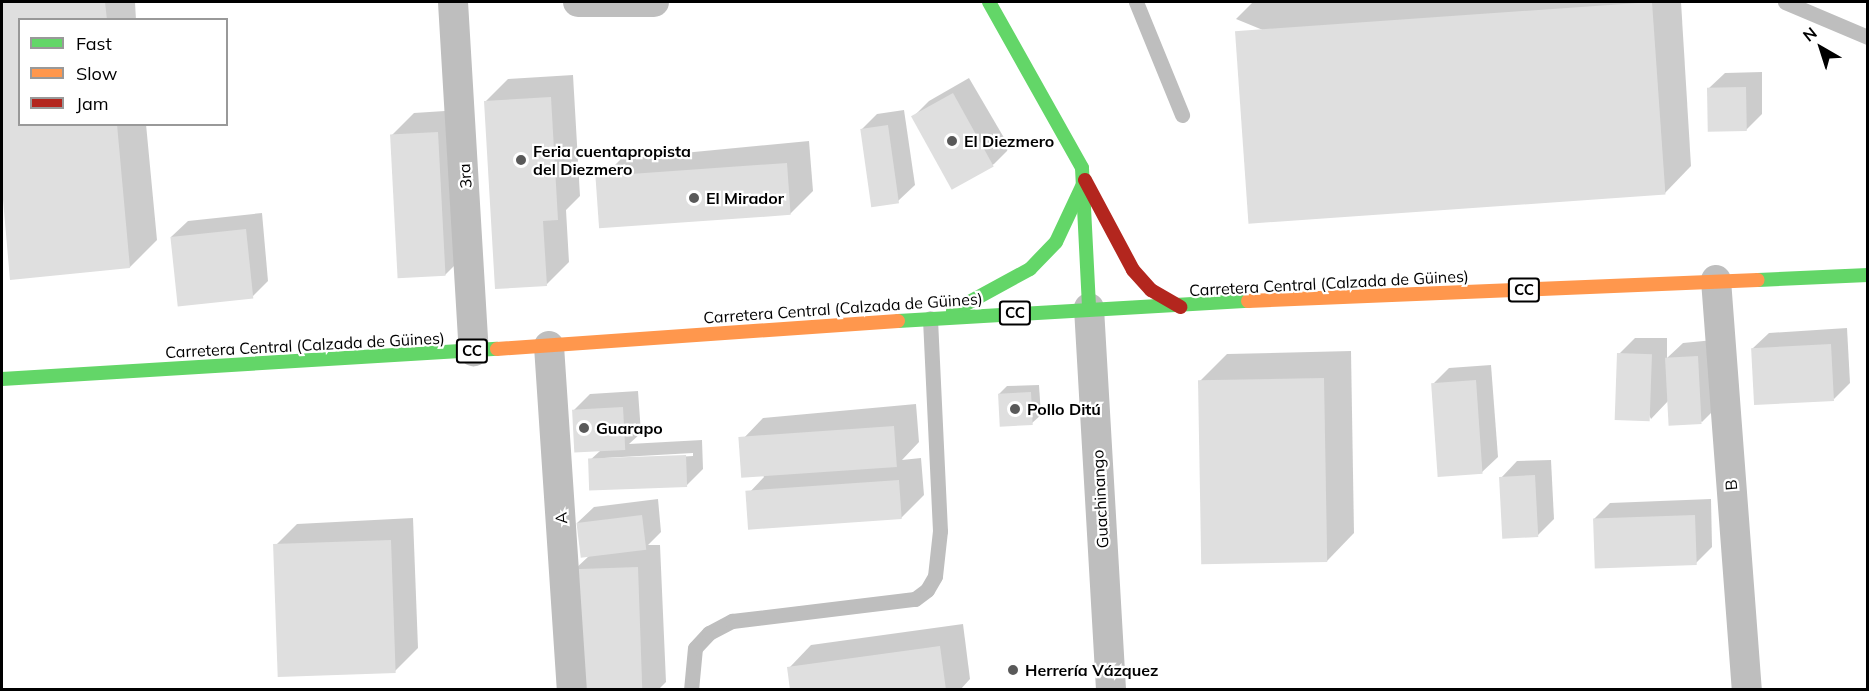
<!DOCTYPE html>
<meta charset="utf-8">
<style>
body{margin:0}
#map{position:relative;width:1869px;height:691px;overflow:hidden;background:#fff;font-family:Mulish,sans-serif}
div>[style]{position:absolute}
.shadow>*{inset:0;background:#0003}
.building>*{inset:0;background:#dfdfdf;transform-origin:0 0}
.lane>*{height:15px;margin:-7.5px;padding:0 7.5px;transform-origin:7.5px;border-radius:7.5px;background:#bebebe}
.street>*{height:30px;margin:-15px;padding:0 15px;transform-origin:15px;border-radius:15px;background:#bebebe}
.fast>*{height:14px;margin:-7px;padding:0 7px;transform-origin:7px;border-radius:7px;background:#63d668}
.slow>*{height:14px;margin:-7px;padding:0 7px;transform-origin:7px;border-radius:7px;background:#ff974d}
.jam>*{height:14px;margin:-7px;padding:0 7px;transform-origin:7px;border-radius:7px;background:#b3261e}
.dots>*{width:16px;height:16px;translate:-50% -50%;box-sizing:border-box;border:3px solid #fff;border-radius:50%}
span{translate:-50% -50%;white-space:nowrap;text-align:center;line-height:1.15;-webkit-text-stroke:4.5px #fff;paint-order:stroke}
.shield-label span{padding:2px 4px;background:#fff;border:2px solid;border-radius:4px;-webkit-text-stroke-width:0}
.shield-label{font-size:15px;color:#000;font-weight:700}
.poi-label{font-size:16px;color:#000;font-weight:700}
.left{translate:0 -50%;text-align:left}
.street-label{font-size:16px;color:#000}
.frame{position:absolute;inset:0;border:3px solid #000;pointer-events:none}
.legend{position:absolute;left:18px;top:18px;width:210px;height:108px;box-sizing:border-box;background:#fff;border:2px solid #999;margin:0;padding:8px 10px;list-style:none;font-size:18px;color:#000}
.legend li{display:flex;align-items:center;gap:12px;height:30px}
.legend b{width:30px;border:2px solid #999}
.north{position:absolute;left:1791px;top:18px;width:60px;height:60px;-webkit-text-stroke:4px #fff;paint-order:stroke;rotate:321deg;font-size:16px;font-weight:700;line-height:24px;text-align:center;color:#000}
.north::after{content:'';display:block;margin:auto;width:21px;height:27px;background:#000;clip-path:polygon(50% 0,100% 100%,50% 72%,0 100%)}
</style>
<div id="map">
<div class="shadow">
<div style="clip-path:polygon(2px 2px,135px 2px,136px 20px,20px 20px,20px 124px,146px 124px,157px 240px,130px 267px,12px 279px,2px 172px)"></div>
<div style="clip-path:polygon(1253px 2px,1681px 2px,1691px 166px,1664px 194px,1236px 19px)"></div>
<div style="clip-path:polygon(1762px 72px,1762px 114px,1746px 130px,1708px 89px,1725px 73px)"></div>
<div style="clip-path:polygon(573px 75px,580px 196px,566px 210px,569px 262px,546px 285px,486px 101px,508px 79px)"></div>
<div style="clip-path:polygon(969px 78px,1010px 148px,994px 164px,953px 188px,913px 117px,929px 101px)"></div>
<div style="clip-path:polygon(460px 110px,468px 252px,445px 275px,391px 136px,414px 113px)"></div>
<div style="clip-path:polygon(904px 110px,915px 185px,898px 201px,861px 130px,877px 114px)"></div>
<div style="clip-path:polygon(809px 141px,813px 191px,790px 214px,598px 182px,621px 159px)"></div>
<div style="clip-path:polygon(262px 213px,268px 281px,252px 297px,171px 237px,188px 221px)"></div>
<div style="clip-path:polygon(1847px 328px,1850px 383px,1834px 399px,1752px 349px,1769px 333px)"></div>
<div style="clip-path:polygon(1635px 338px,1667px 338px,1667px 358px,1683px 343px,1714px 340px,1718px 406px,1702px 422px,1669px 400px,1651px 419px,1619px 354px)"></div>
<div style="clip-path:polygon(1351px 351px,1354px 533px,1327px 561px,1199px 382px,1227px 354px)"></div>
<div style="clip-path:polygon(1491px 365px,1498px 457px,1481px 473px,1432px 385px,1449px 368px)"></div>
<div style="clip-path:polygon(1039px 385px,1041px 415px,1032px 423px,999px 394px,1007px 386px)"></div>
<div style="clip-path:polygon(evenodd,638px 391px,641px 433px,629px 444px,702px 440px,703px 469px,687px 485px,589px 461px,600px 451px,574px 410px,590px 394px,638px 391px,693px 453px,693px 456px,604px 461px,604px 458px,693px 453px)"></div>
<div style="clip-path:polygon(916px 404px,919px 442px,902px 460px,921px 458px,924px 495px,901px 518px,748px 494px,764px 477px,741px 441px,763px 418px)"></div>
<div style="clip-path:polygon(1551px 460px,1554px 519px,1538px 535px,1501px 478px,1517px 461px)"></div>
<div style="clip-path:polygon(658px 499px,661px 532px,648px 545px,660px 545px,666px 682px,658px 690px,578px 690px,574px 570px,589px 556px,577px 523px,594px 507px)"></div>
<div style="clip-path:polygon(1711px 499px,1712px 547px,1696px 563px,1594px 519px,1610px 503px)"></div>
<div style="clip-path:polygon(413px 518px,418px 648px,395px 671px,274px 547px,297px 524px)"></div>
<div style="clip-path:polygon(963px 624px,970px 679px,960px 690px,792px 690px,789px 668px,811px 645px)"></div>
</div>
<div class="building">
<div style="clip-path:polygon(2px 2px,105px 2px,107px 20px,20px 20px,20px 124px,117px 124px,130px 268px,10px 280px,2px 188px)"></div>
<div style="left:1652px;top:2px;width:193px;height:418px;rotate:86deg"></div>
<div style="left:1746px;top:87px;width:44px;height:39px;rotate:89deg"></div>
<div style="left:953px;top:93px;width:84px;height:48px;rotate:61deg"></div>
<div style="clip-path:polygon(551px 97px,558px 220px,543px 221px,547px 286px,495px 289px,484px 101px)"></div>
<div style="left:888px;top:125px;width:79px;height:28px;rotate:82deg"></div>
<div style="left:438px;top:132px;width:144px;height:48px;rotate:87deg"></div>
<div style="left:787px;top:163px;width:52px;height:192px;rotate:86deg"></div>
<div style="left:246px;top:229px;width:70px;height:76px;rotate:84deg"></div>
<div style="left:1831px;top:344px;width:57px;height:80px;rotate:87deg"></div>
<div style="left:1617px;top:353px;width:35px;height:67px;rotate:2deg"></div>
<div style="left:1698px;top:356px;width:68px;height:33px;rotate:87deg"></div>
<div style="left:1324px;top:378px;width:184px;height:126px;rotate:89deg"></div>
<div style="left:1476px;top:380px;width:94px;height:45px;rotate:86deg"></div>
<div style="left:1031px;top:392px;width:33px;height:33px;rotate:87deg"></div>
<div style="left:623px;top:407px;width:43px;height:51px;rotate:87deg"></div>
<div style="left:894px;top:426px;width:41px;height:156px;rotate:86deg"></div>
<div style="left:686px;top:455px;width:32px;height:98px;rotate:88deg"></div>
<div style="left:1535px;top:475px;width:62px;height:36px;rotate:87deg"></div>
<div style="left:899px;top:480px;width:39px;height:154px;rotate:86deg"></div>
<div style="left:642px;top:515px;width:35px;height:66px;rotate:83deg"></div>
<div style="left:1695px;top:515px;width:50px;height:102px;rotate:88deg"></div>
<div style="left:391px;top:540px;width:133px;height:118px;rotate:88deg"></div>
<div style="left:638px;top:567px;width:123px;height:65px;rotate:88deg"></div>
<div style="clip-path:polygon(940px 646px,946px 690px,790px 690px,787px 667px)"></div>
</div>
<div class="lane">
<div style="left:1136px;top:2px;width:122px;rotate:67.8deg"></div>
<div style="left:1785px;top:2px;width:90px;rotate:22.9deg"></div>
<div style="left:691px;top:690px;width:42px;rotate:-84.6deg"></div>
<div style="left:695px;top:648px;width:21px;rotate:-47deg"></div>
<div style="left:709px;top:633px;width:26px;rotate:-28deg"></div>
<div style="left:732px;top:621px;width:184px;rotate:-6.9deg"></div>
<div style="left:915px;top:599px;width:15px;rotate:-37deg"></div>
<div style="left:927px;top:590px;width:16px;rotate:-60deg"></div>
<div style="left:935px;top:576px;width:45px;rotate:-83.7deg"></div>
<div style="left:940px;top:531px;width:213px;rotate:-92.7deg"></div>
</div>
<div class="street">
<div style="left:453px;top:2px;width:350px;rotate:86.6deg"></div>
<div style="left:578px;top:2px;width:76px"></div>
<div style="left:1716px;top:280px;width:411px;rotate:85.7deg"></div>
<div style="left:1089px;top:308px;width:383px;rotate:86.7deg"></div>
<div style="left:549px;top:346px;width:345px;rotate:86.2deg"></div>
</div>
<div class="fast">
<div style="left:989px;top:2px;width:190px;rotate:60.7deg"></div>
<div style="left:1082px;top:168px;width:140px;rotate:87.1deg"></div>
<div style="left:1758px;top:280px;width:110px;rotate:-2.6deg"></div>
<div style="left:953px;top:311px;width:88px;rotate:-28.6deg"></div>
<div style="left:1030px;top:269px;width:37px;rotate:-46deg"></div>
<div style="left:1056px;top:242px;width:68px;rotate:-64.9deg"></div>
<div style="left:898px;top:321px;width:351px;rotate:-3.3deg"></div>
<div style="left:2px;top:379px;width:496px;rotate:-3.5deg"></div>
</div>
<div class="slow">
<div style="left:1248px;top:301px;width:510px;rotate:-2.36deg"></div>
<div style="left:497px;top:349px;width:402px;rotate:-4deg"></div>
</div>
<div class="jam">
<div style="left:1085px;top:180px;width:102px;rotate:61.9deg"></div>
<div style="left:1133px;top:270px;width:27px;rotate:48deg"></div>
<div style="left:1151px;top:290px;width:34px;rotate:30deg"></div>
</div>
<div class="dots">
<div style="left:952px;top:141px;background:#595959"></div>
<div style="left:521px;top:160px;background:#595959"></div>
<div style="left:694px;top:198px;background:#595959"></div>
<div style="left:1015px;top:409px;background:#595959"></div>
<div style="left:584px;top:428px;background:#595959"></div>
<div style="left:1013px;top:670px;background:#595959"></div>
</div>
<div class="shield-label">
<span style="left:1524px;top:290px">CC</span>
<span style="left:1015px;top:313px">CC</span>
<span style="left:472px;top:351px">CC</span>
</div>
<div class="poi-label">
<span class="left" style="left:964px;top:141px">El Diezmero</span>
<span class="left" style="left:533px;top:160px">Feria cuentapropista<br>del Diezmero</span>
<span class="left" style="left:706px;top:198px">El Mirador</span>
<span class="left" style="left:1027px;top:409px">Pollo Ditú</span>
<span class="left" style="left:596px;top:428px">Guarapo</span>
<span class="left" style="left:1025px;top:670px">Herrería Vázquez</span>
</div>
<div class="street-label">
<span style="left:465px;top:176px;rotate:-94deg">3ra</span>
<span style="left:1329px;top:283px;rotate:-3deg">Carretera Central (Calzada de Güines)</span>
<span style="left:843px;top:308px;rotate:-4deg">Carretera Central (Calzada de Güines)</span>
<span style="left:305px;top:345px;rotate:-3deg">Carretera Central (Calzada de Güines)</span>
<span style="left:1731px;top:485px;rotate:-94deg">B</span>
<span style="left:1100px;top:499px;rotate:-93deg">Guachinango</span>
<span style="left:561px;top:518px;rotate:-94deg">A</span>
</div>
<div class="frame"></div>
<ul class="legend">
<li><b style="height:8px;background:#63d668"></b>Fast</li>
<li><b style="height:8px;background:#ff974d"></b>Slow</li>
<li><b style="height:8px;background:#b3261e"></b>Jam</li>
</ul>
<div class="north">N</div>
</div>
